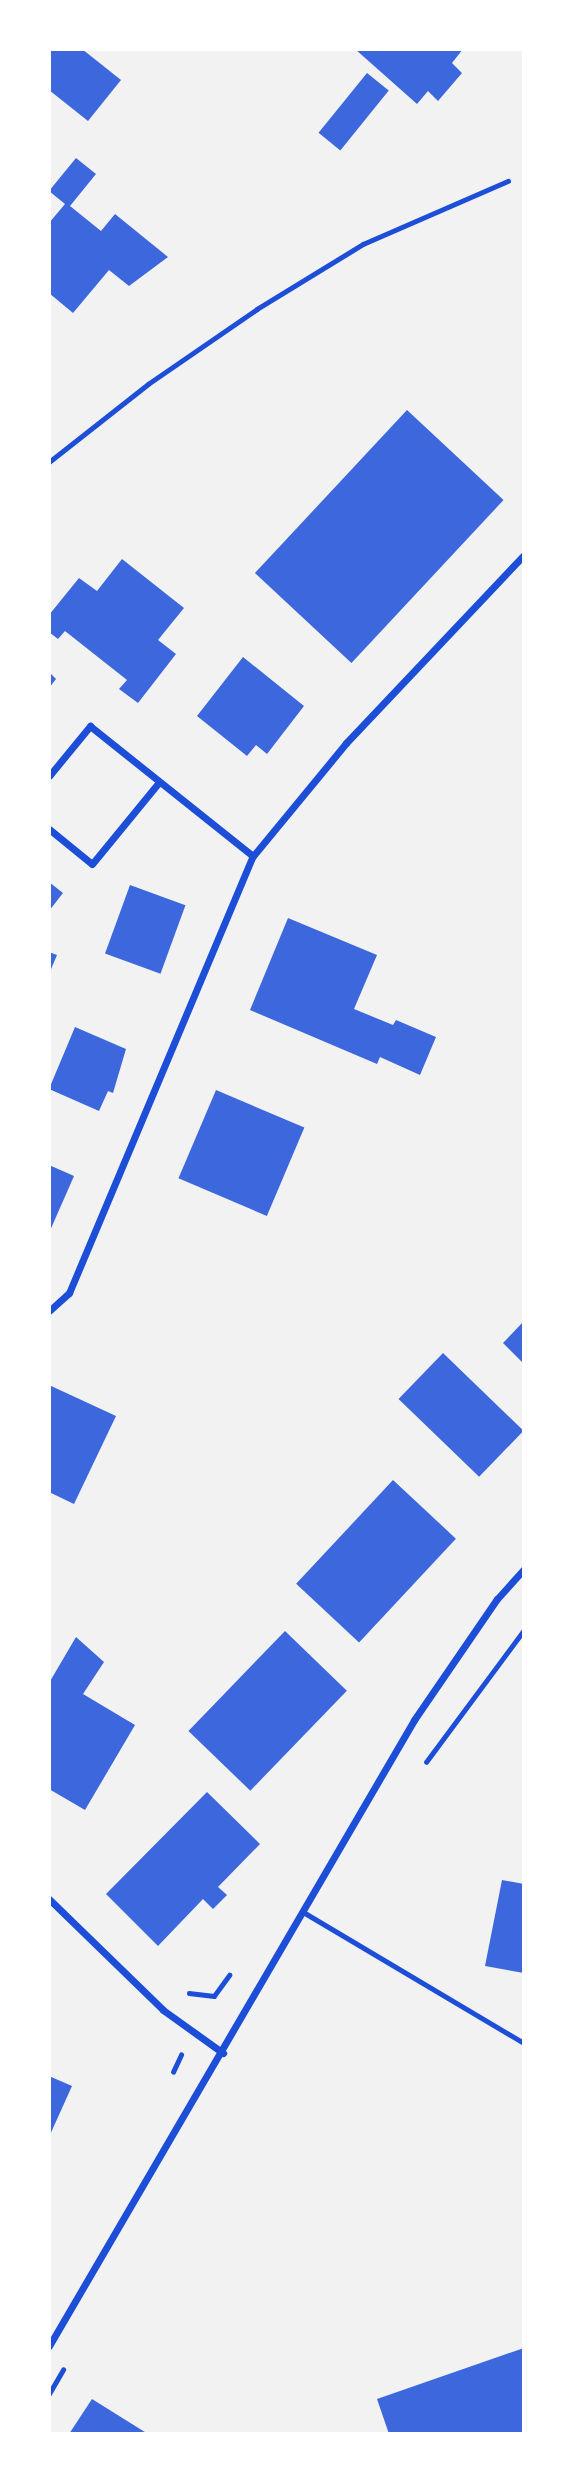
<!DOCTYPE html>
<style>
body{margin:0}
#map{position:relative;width:573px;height:2483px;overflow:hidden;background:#f2f2f2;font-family:Mulish,sans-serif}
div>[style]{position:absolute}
.building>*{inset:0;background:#3d67dc;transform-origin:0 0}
.path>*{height:4.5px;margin:-2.25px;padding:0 2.25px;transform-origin:2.25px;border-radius:2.25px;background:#1d4ed8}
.service>*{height:5px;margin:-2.5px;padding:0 2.5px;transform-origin:2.5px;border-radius:2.5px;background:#1d4ed8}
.minor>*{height:7px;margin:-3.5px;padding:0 3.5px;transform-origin:3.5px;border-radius:3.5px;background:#1d4ed8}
span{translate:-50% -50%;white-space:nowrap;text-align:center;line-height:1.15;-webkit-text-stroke:5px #fff;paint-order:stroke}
.frame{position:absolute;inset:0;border:51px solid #fff;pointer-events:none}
</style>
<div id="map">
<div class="building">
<div style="clip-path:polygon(49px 49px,82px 49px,121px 80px,88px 121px,49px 90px)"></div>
<div style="clip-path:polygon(355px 49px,463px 49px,452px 63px,462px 73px,438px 101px,428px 91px,417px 104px)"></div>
<div style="left:367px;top:73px;width:28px;height:77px;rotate:39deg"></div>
<div style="clip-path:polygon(76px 158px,96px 174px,70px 206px,101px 231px,115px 214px,168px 257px,129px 286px,109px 270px,73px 313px,49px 293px,49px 223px,65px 204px,49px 191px)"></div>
<div style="left:407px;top:410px;width:132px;height:223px;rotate:43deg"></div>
<div style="clip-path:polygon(122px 559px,184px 608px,158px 640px,176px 654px,138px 703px,119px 689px,127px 680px,65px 631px,58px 639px,49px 632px,49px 615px,79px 578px,97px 591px)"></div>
<div style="clip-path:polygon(243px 657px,304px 706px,267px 754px,256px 745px,247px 756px,197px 716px)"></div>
<div style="clip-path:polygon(49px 672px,56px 679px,49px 688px)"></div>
<div style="clip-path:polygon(49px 882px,63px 893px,49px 911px)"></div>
<div style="left:130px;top:885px;width:59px;height:73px;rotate:20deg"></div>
<div style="clip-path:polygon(288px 918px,377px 955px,354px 1009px,393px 1025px,396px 1020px,436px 1037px,420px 1075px,380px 1057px,377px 1064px,250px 1010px)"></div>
<div style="clip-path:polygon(49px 952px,57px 955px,49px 974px)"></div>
<div style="clip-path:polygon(75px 1027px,126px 1049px,113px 1093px,108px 1091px,99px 1111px,49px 1089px)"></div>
<div style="left:216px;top:1090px;width:96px;height:96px;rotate:23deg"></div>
<div style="clip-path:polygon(49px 1165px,74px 1176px,49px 1233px)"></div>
<div style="clip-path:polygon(524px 1321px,524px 1364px,503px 1343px)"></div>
<div style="left:443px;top:1353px;width:112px;height:64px;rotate:44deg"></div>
<div style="clip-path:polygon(49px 1385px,116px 1416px,74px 1504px,49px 1492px)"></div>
<div style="left:393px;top:1480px;width:86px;height:142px;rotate:43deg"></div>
<div style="left:285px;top:1631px;width:86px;height:139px;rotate:44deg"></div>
<div style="clip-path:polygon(76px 1637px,104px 1662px,83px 1694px,135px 1725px,85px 1810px,49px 1789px,49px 1683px)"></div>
<div style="clip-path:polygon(207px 1792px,260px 1844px,218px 1887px,227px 1895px,213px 1909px,203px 1899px,158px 1946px,106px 1894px)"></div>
<div style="clip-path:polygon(502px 1880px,524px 1884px,524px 1973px,485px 1966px)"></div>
<div style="clip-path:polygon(49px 2076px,72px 2086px,49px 2137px)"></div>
<div style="clip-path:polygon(524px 2348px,524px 2434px,389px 2434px,377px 2399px)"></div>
<div style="clip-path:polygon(92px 2399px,148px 2434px,69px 2434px)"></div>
</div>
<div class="path">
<div style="left:49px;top:462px;width:126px;rotate:-38.2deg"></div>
<div style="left:148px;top:384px;width:132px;rotate:-34.5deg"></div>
<div style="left:257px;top:309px;width:124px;rotate:-31.5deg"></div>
<div style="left:363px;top:244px;width:158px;rotate:-23.5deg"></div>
<div style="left:426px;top:1762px;width:164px;rotate:-53.4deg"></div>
<div style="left:189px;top:1993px;width:25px;rotate:7deg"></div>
<div style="left:214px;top:1996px;width:26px;rotate:-54deg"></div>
<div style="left:173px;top:2072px;width:19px;rotate:-65deg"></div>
<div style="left:49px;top:2394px;width:28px;rotate:-60deg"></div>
</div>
<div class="service">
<div style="left:303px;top:1912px;width:257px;rotate:30.7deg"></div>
</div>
<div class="minor">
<div style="left:49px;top:776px;width:65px;rotate:-50.6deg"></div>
<div style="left:90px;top:726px;width:208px;rotate:38.6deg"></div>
<div style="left:49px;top:829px;width:55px;rotate:39.1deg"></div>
<div style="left:92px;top:864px;width:106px;rotate:-50.7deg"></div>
<div style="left:49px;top:1311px;width:27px;rotate:-42deg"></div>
<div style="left:69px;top:1293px;width:474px;rotate:-67.2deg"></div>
<div style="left:253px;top:856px;width:146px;rotate:-50.5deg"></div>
<div style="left:346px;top:743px;width:259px;rotate:-46.6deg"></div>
<div style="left:49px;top:1899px;width:159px;rotate:44.2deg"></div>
<div style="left:163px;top:2010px;width:74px;rotate:35.6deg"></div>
<div style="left:49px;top:2346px;width:725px;rotate:-59.75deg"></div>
<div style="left:414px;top:1720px;width:147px;rotate:-55.6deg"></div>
<div style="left:497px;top:1599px;width:40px;rotate:-48deg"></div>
</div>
<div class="frame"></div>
</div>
